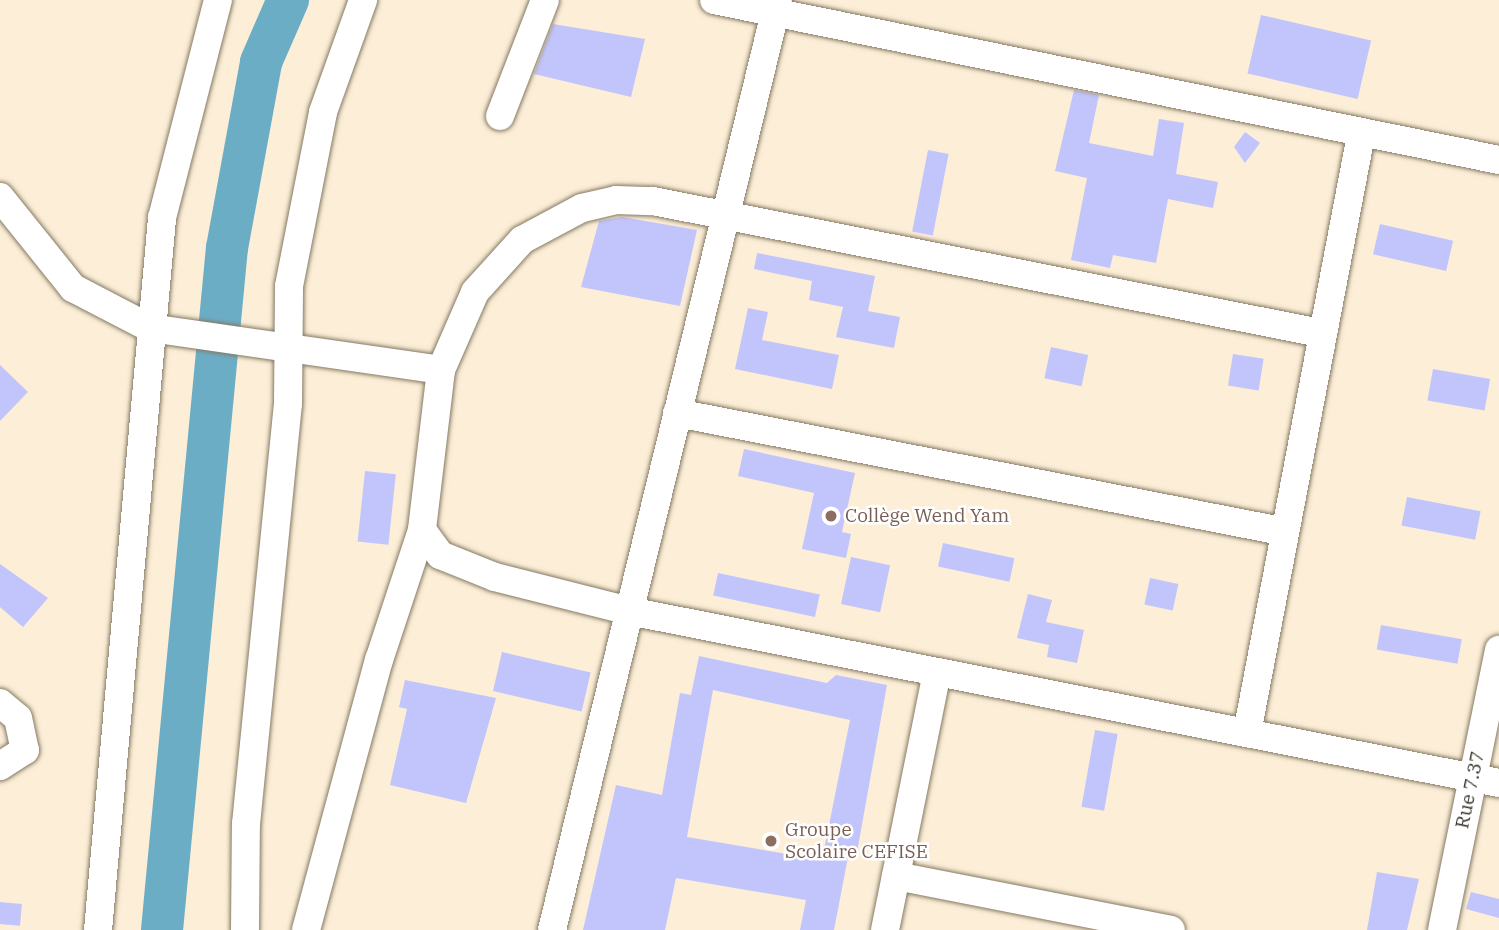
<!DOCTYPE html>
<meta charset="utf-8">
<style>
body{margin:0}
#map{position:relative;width:1499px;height:930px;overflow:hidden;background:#fceed7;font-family:"IBM Plex Serif",serif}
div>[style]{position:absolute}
.river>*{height:42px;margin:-21px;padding:0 21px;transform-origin:21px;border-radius:21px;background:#6cadc6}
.building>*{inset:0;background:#c2c5fb;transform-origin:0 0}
.roads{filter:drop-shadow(0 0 2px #857964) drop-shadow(0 0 2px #857964)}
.minor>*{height:28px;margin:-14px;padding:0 14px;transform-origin:14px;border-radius:14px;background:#fff}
.dots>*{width:19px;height:19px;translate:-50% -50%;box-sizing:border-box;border:4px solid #fff;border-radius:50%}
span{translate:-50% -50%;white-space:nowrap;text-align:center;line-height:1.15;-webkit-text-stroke:5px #fff;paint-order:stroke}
.education-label{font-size:19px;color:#785e54}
.left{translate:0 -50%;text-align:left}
.street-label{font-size:19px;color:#39342b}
</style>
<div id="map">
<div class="river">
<div style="left:162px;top:930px;width:685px;rotate:-84.56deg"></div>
<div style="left:227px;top:248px;width:189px;rotate:-79.6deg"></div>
<div style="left:261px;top:62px;width:68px;rotate:-66.5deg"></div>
</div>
<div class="building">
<div style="left:1261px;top:15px;width:113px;height:60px;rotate:13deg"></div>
<div style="clip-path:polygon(553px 24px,645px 39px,631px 97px,534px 74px)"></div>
<div style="clip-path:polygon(1074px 90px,1099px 95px,1089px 143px,1153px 156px,1159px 119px,1184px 123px,1176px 174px,1218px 182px,1213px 208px,1168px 199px,1156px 263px,1113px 255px,1110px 268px,1071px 260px,1087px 178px,1055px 171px)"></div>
<div style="clip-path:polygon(1245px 132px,1260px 143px,1245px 163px,1234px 147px)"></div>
<div style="left:928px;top:150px;width:21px;height:83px;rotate:11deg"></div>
<div style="clip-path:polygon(622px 217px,697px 230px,680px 306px,581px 287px,599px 221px)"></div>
<div style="left:1380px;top:224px;width:75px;height:31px;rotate:13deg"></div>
<div style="clip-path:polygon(757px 253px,875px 276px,868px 311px,900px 317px,894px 348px,836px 337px,843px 307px,809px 300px,812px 281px,754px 269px)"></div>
<div style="clip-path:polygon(748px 308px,768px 312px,762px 340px,839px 355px,832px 389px,735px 369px)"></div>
<div style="left:1051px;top:347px;width:38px;height:32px;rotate:12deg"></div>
<div style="left:1233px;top:354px;width:31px;height:32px;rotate:9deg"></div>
<div style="clip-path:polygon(0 365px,28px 392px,0 421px)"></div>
<div style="left:1433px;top:369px;width:58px;height:32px;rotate:10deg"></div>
<div style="clip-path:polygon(744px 449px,855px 473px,842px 532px,851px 534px,846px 558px,802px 549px,814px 493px,738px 476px)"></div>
<div style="left:365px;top:471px;width:31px;height:71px;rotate:6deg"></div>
<div style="left:1407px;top:497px;width:75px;height:29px;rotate:11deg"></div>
<div style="left:943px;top:543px;width:73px;height:24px;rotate:12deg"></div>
<div style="left:851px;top:557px;width:40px;height:48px;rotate:12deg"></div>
<div style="clip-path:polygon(0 564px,48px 598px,23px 627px,0 607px)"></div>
<div style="left:718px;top:573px;width:104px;height:23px;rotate:12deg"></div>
<div style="left:1150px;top:578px;width:29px;height:27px;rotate:12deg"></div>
<div style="clip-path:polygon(1028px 594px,1052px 600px,1046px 622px,1084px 630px,1077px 663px,1047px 657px,1049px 645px,1017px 638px)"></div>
<div style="left:1381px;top:625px;width:82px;height:25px;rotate:10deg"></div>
<div style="left:502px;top:652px;width:91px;height:40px;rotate:13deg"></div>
<div style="clip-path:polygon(evenodd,699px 656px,827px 683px,836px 675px,887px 685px,856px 858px,848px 857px,834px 930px,800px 930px,806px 900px,676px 878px,665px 930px,583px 930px,616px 785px,662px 795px,680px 693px,691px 695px,699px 656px,713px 690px,850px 720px,822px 860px,687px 837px,713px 690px)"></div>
<div style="clip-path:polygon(405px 680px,496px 698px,466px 803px,390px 785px,407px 709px,399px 707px)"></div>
<div style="left:1095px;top:730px;width:23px;height:78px;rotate:10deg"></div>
<div style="clip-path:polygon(1377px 872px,1419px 879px,1407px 930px,1367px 930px)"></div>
<div style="clip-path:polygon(1471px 892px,1499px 899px,1499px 918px,1466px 909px)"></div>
<div style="left:0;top:902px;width:22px;height:22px;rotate:5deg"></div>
</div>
<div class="roads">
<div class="minor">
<div style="left:714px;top:0;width:801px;rotate:11.52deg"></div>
<div style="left:500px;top:116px;width:124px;rotate:-68.8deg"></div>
<div style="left:0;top:197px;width:117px;rotate:51.3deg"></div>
<div style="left:73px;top:288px;width:87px;rotate:27.5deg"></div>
<div style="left:150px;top:328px;width:294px;rotate:8.2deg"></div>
<div style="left:441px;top:370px;width:161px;rotate:96.8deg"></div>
<div style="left:422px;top:530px;width:31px;rotate:54deg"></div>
<div style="left:440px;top:555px;width:59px;rotate:21.8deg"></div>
<div style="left:495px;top:577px;width:138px;rotate:14.2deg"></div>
<div style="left:629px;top:611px;width:887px;rotate:11.18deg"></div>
<div style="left:441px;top:370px;width:85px;rotate:-66.4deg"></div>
<div style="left:475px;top:292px;width:70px;rotate:-47.9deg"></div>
<div style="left:522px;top:240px;width:68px;rotate:-28.1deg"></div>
<div style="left:582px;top:208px;width:35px;rotate:-13deg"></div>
<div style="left:616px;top:200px;width:37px;rotate:2deg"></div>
<div style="left:653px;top:201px;width:680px;rotate:11.19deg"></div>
<div style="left:677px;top:413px;width:615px;rotate:11.05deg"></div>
<div style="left:0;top:703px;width:23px;rotate:40deg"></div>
<div style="left:18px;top:718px;width:33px;rotate:78deg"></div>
<div style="left:25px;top:750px;width:30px;rotate:147deg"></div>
<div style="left:1247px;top:733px;width:609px;rotate:-79.21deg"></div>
<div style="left:896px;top:876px;width:280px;rotate:11.1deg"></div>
<div style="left:98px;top:930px;width:715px;rotate:-84.86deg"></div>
<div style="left:162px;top:218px;width:225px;rotate:-75.6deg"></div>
<div style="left:245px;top:930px;width:106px;rotate:-89.5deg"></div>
<div style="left:246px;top:824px;width:422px;rotate:-84.3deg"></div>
<div style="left:288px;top:404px;width:118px;rotate:-89.5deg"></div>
<div style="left:289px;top:286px;width:177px;rotate:-78.9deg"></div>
<div style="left:323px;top:112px;width:119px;rotate:-70.3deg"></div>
<div style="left:306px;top:930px;width:280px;rotate:-74.9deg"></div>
<div style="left:379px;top:660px;width:137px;rotate:-71.7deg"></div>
<div style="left:552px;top:930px;width:957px;rotate:-76.34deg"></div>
<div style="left:885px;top:930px;width:263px;rotate:-78.6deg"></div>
<div style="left:1442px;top:930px;width:286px;rotate:-78.5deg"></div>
</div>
</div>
<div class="dots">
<div style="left:831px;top:516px;background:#8d6e63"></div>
<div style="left:771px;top:841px;background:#8d6e63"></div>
</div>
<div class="education-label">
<span class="left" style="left:845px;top:516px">Collège Wend Yam</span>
<span class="left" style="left:785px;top:841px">Groupe<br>Scolaire CEFISE</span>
</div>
<div class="street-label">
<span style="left:1470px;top:790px;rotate:-78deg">Rue 7.37</span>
</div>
</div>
